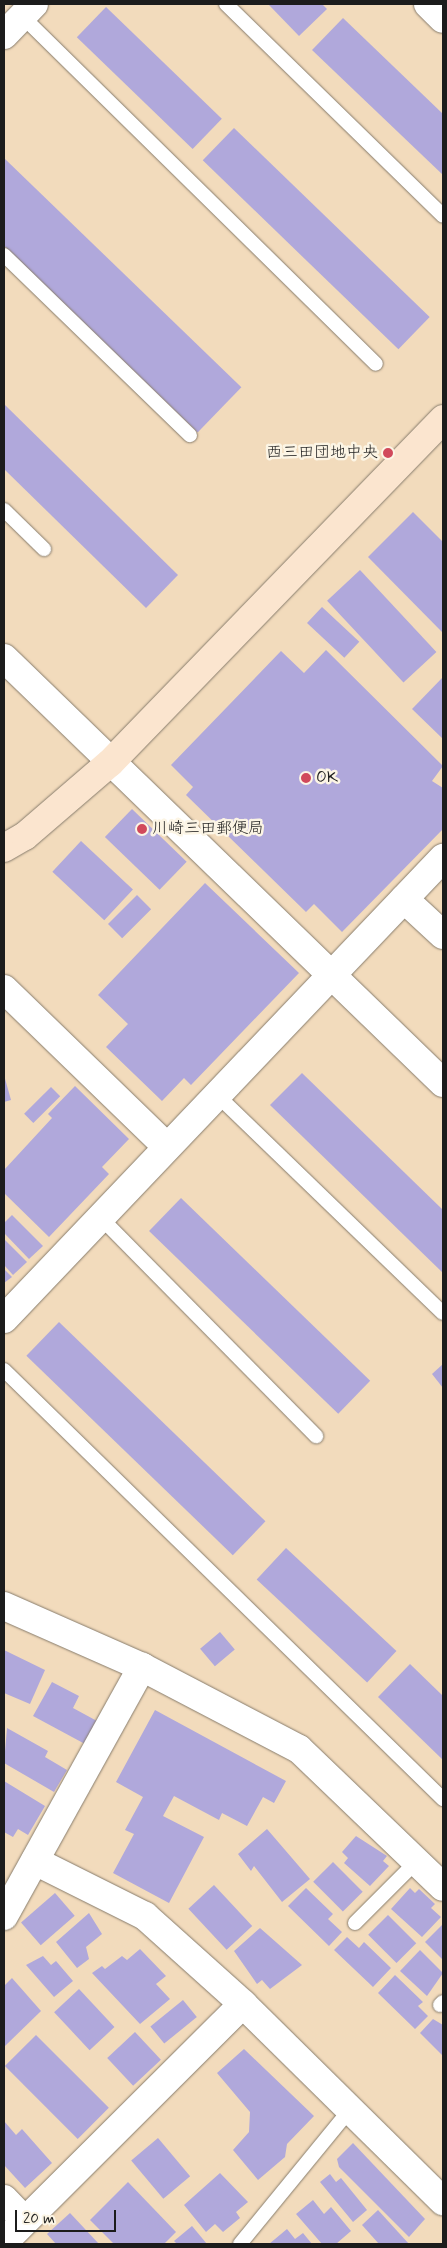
<!DOCTYPE html>
<meta charset="utf-8">
<style>
body{margin:0}
#map{position:relative;width:447px;height:2248px;overflow:hidden;background:#f2dbbc;font-family:Mynerve,"Klee One",sans-serif}
div>[style]{position:absolute}
.building>*{inset:0;background:#b0a8db;transform-origin:0 0}
.roads{filter:drop-shadow(0 0 1px #877c6c) drop-shadow(0 0 1px #877c6c)}
.lane>*{height:14px;margin:-7px;padding:0 7px;transform-origin:7px;border-radius:7px;background:#fff}
.street>*{height:28px;margin:-14px;padding:0 14px;transform-origin:14px;border-radius:14px;background:#fff}
.secondary>*{height:28px;margin:-14px;padding:0 14px;transform-origin:14px;border-radius:14px;background:#fbe5cf}
.dots>*{width:14px;height:14px;translate:-50% -50%;box-sizing:border-box;border:2px solid #fcf5e5;border-radius:50%}
span{translate:-50% -50%;white-space:nowrap;text-align:center;line-height:1.15;-webkit-text-stroke:5px #fcf5e5;paint-order:stroke}
.poi-label{font-size:16px;color:#1c1c1c}
.right{translate:-100% -50%;text-align:right}
.left{translate:0 -50%;text-align:left}
.frame{position:absolute;inset:0;border:5px solid #1c1c1c;pointer-events:none}
.scale{position:absolute;left:15px;top:2210px;width:101px;height:22px;box-sizing:border-box;border:2px solid #1c1c1c;border-top:0;padding-left:6px;font-size:15px;line-height:18px;white-space:nowrap;color:#1c1c1c;-webkit-text-stroke:4px #fcf5e5;paint-order:stroke}
</style>
<div id="map">
<div class="building">
<div style="clip-path:polygon(268px 4px,322px 4px,327px 9px,299px 36px)"></div>
<div style="left:106px;top:7px;width:161px;height:42px;rotate:44deg"></div>
<div style="clip-path:polygon(343px 18px,443px 114px,443px 175px,312px 50px)"></div>
<div style="left:234px;top:128px;width:272px;height:45px;rotate:44deg"></div>
<div style="left:4px;top:158px;width:330px;height:63px;rotate:44deg"></div>
<div style="clip-path:polygon(4px 404px,178px 575px,146px 608px,4px 469px)"></div>
<div style="clip-path:polygon(413px 512px,443px 542px,443px 633px,368px 557px)"></div>
<div style="left:360px;top:570px;width:112px;height:45px;rotate:47deg"></div>
<div style="left:322px;top:607px;width:51px;height:22px;rotate:43deg"></div>
<div style="clip-path:polygon(326px 650px,443px 766px,432px 781px,443px 788px,443px 829px,342px 932px,314px 904px,306px 912px,186px 795px,193px 787px,171px 765px,281px 651px,304px 673px)"></div>
<div style="clip-path:polygon(443px 677px,443px 739px,412px 709px)"></div>
<div style="left:132px;top:809px;width:76px;height:39px;rotate:44deg"></div>
<div style="left:81px;top:841px;width:71px;height:42px;rotate:43deg"></div>
<div style="clip-path:polygon(205px 883px,299px 973px,191px 1085px,184px 1078px,162px 1101px,106px 1047px,128px 1024px,98px 995px)"></div>
<div style="left:137px;top:895px;width:20px;height:41px;rotate:45deg"></div>
<div style="clip-path:polygon(302px 1073px,443px 1210px,443px 1273px,270px 1105px)"></div>
<div style="clip-path:polygon(4px 1075px,11px 1100px,4px 1102px)"></div>
<div style="clip-path:polygon(75px 1086px,129px 1139px,102px 1167px,109px 1174px,49px 1237px,4px 1193px,4px 1170px,52px 1118px,48px 1114px)"></div>
<div style="left:51px;top:1087px;width:13px;height:38px;rotate:45deg"></div>
<div style="left:181px;top:1198px;width:263px;height:46px;rotate:44deg"></div>
<div style="clip-path:polygon(12px 1215px,43px 1246px,29px 1259px,4px 1233px,4px 1223px)"></div>
<div style="clip-path:polygon(4px 1239px,27px 1262px,13px 1275px,4px 1265px)"></div>
<div style="clip-path:polygon(4px 1269px,12px 1277px,4px 1283px)"></div>
<div style="left:59px;top:1322px;width:287px;height:47px;rotate:44deg"></div>
<div style="clip-path:polygon(443px 1364px,443px 1388px,432px 1374px)"></div>
<div style="left:286px;top:1548px;width:151px;height:43px;rotate:43deg"></div>
<div style="left:220px;top:1632px;width:23px;height:26px;rotate:50deg"></div>
<div style="clip-path:polygon(4px 1650px,45px 1670px,30px 1704px,4px 1693px)"></div>
<div style="clip-path:polygon(410px 1664px,443px 1696px,443px 1760px,378px 1697px)"></div>
<div style="clip-path:polygon(52px 1682px,79px 1696px,73px 1708px,97px 1721px,85px 1744px,33px 1716px)"></div>
<div style="clip-path:polygon(155px 1710px,286px 1781px,274px 1803px,263px 1797px,247px 1826px,222px 1813px,219px 1820px,174px 1796px,163px 1816px,204px 1837px,169px 1903px,113px 1873px,134px 1834px,125px 1830px,143px 1797px,116px 1782px)"></div>
<div style="clip-path:polygon(7px 1728px,48px 1751px,45px 1757px,67px 1770px,54px 1792px,4px 1763px)"></div>
<div style="clip-path:polygon(4px 1781px,45px 1806px,28px 1835px,18px 1829px,13px 1837px,4px 1832px)"></div>
<div style="clip-path:polygon(267px 1829px,310px 1879px,282px 1902px,254px 1866px,251px 1871px,238px 1854px)"></div>
<div style="clip-path:polygon(356px 1836px,387px 1856px,383px 1861px,389px 1866px,370px 1886px,344px 1863px,348px 1858px,342px 1852px)"></div>
<div style="left:333px;top:1862px;width:42px;height:28px;rotate:45deg"></div>
<div style="left:214px;top:1885px;width:56px;height:35px;rotate:47deg"></div>
<div style="clip-path:polygon(306px 1888px,333px 1914px,328px 1919px,342px 1932px,329px 1946px,288px 1906px)"></div>
<div style="clip-path:polygon(410px 1888px,415px 1893px,419px 1889px,435px 1904px,431px 1908px,441px 1917px,422px 1937px,391px 1909px)"></div>
<div style="left:55px;top:1893px;width:30px;height:45px;rotate:49deg"></div>
<div style="clip-path:polygon(89px 1913px,102px 1934px,86px 1947px,89px 1959px,77px 1968px,56px 1942px)"></div>
<div style="left:388px;top:1915px;width:40px;height:28px;rotate:45deg"></div>
<div style="clip-path:polygon(443px 1924px,443px 1960px,425px 1942px)"></div>
<div style="clip-path:polygon(260px 1928px,302px 1965px,270px 1989px,262px 1980px,257px 1984px,234px 1951px)"></div>
<div style="clip-path:polygon(347px 1937px,359px 1948px,364px 1942px,391px 1968px,373px 1987px,334px 1950px)"></div>
<div style="clip-path:polygon(140px 1949px,166px 1976px,156px 1984px,170px 1999px,140px 2024px,92px 1973px,102px 1966px,105px 1969px,122px 1956px,127px 1960px)"></div>
<div style="clip-path:polygon(420px 1950px,443px 1973px,427px 1996px,400px 1971px)"></div>
<div style="clip-path:polygon(43px 1956px,51px 1965px,56px 1961px,73px 1981px,54px 1997px,26px 1965px)"></div>
<div style="clip-path:polygon(395px 1975px,423px 2002px,418px 2006px,428px 2016px,415px 2029px,378px 1993px)"></div>
<div style="clip-path:polygon(12px 1978px,41px 2011px,4px 2047px,4px 1986px)"></div>
<div style="left:79px;top:1989px;width:52px;height:34px;rotate:47deg"></div>
<div style="left:183px;top:2000px;width:22px;height:42px;rotate:51deg"></div>
<div style="clip-path:polygon(433px 2019px,443px 2025px,443px 2056px,420px 2033px)"></div>
<div style="left:135px;top:2032px;width:38px;height:38px;rotate:47deg"></div>
<div style="left:36px;top:2035px;width:103px;height:44px;rotate:45deg"></div>
<div style="clip-path:polygon(244px 2049px,314px 2116px,287px 2144px,285px 2157px,258px 2180px,233px 2150px,249px 2132px,250px 2112px,217px 2073px)"></div>
<div style="clip-path:polygon(4px 2121px,16px 2135px,22px 2129px,52px 2163px,25px 2188px,4px 2165px)"></div>
<div style="left:158px;top:2138px;width:50px;height:35px;rotate:50deg"></div>
<div style="clip-path:polygon(353px 2143px,425px 2219px,409px 2237px,339px 2167px,337px 2159px)"></div>
<div style="clip-path:polygon(220px 2173px,248px 2202px,236px 2212px,240px 2218px,223px 2232px,215px 2224px,206px 2232px,184px 2205px)"></div>
<div style="clip-path:polygon(330px 2174px,336px 2182px,341px 2178px,367px 2210px,353px 2222px,320px 2182px)"></div>
<div style="clip-path:polygon(128px 2182px,176px 2232px,164px 2244px,114px 2244px,90px 2220px)"></div>
<div style="clip-path:polygon(313px 2200px,324px 2214px,331px 2207px,351px 2231px,336px 2244px,322px 2244px,296px 2214px)"></div>
<div style="clip-path:polygon(378px 2210px,409px 2244px,379px 2244px,362px 2225px)"></div>
<div style="clip-path:polygon(70px 2213px,99px 2244px,56px 2244px,47px 2234px)"></div>
<div style="clip-path:polygon(192px 2226px,207px 2244px,177px 2244px,174px 2241px)"></div>
<div style="clip-path:polygon(287px 2229px,295px 2239px,303px 2233px,312px 2244px,269px 2244px)"></div>
</div>
<div class="roads">
<div class="lane">
<div style="left:226px;top:4px;width:303px;rotate:44.3deg"></div>
<div style="left:22px;top:16px;width:496px;rotate:44.5deg"></div>
<div style="left:4px;top:255px;width:259px;rotate:44.1deg"></div>
<div style="left:4px;top:510px;width:56px;rotate:44.3deg"></div>
<div style="left:216px;top:1094px;width:315px;rotate:44deg"></div>
<div style="left:100px;top:1217px;width:308px;rotate:45.4deg"></div>
<div style="left:4px;top:1370px;width:614px;rotate:44.34deg"></div>
<div style="left:355px;top:1923px;width:88px;rotate:-45deg"></div>
<div style="left:440px;top:2005px;width:4px;rotate:-45deg"></div>
<div style="left:240px;top:2244px;width:171px;rotate:-50.7deg"></div>
</div>
<div class="street">
<div style="left:428px;top:4px;width:21px;rotate:45deg"></div>
<div style="left:4px;top:35px;width:43px;rotate:-45.9deg"></div>
<div style="left:4px;top:658px;width:611px;rotate:44.07deg"></div>
<div style="left:404px;top:899px;width:53px;rotate:42.7deg"></div>
<div style="left:4px;top:989px;width:226px;rotate:44.1deg"></div>
<div style="left:4px;top:1319px;width:637px;rotate:-46.4deg"></div>
<div style="left:4px;top:1606px;width:151px;rotate:23.8deg"></div>
<div style="left:142px;top:1667px;width:177px;rotate:27.6deg"></div>
<div style="left:299px;top:1749px;width:199px;rotate:43.8deg"></div>
<div style="left:35px;top:1861px;width:123px;rotate:26.6deg"></div>
<div style="left:145px;top:1916px;width:132px;rotate:41.9deg"></div>
<div style="left:243px;top:2004px;width:281px;rotate:44.6deg"></div>
<div style="left:4px;top:1916px;width:285px;rotate:-61deg"></div>
<div style="left:4px;top:2199px;width:29px;rotate:46deg"></div>
<div style="left:4px;top:2242px;width:337px;rotate:-44.9deg"></div>
</div>
<div class="secondary">
<div style="left:4px;top:848px;width:24px;rotate:-30deg"></div>
<div style="left:25px;top:836px;width:112px;rotate:-40.7deg"></div>
<div style="left:110px;top:763px;width:479px;rotate:-45.9deg"></div>
</div>
</div>
<div class="dots">
<div style="left:388px;top:453px;background:#d1495b"></div>
<div style="left:306px;top:778px;background:#d1495b"></div>
<div style="left:142px;top:829px;background:#d1495b"></div>
</div>
<div class="poi-label">
<span class="right" style="left:378px;top:453px">西三田団地中央</span>
<span class="left" style="left:316px;top:778px">OK</span>
<span class="left" style="left:152px;top:829px">川崎三田郵便局</span>
</div>
<div class="frame"></div>
<div class="scale">20 m</div>
</div>
